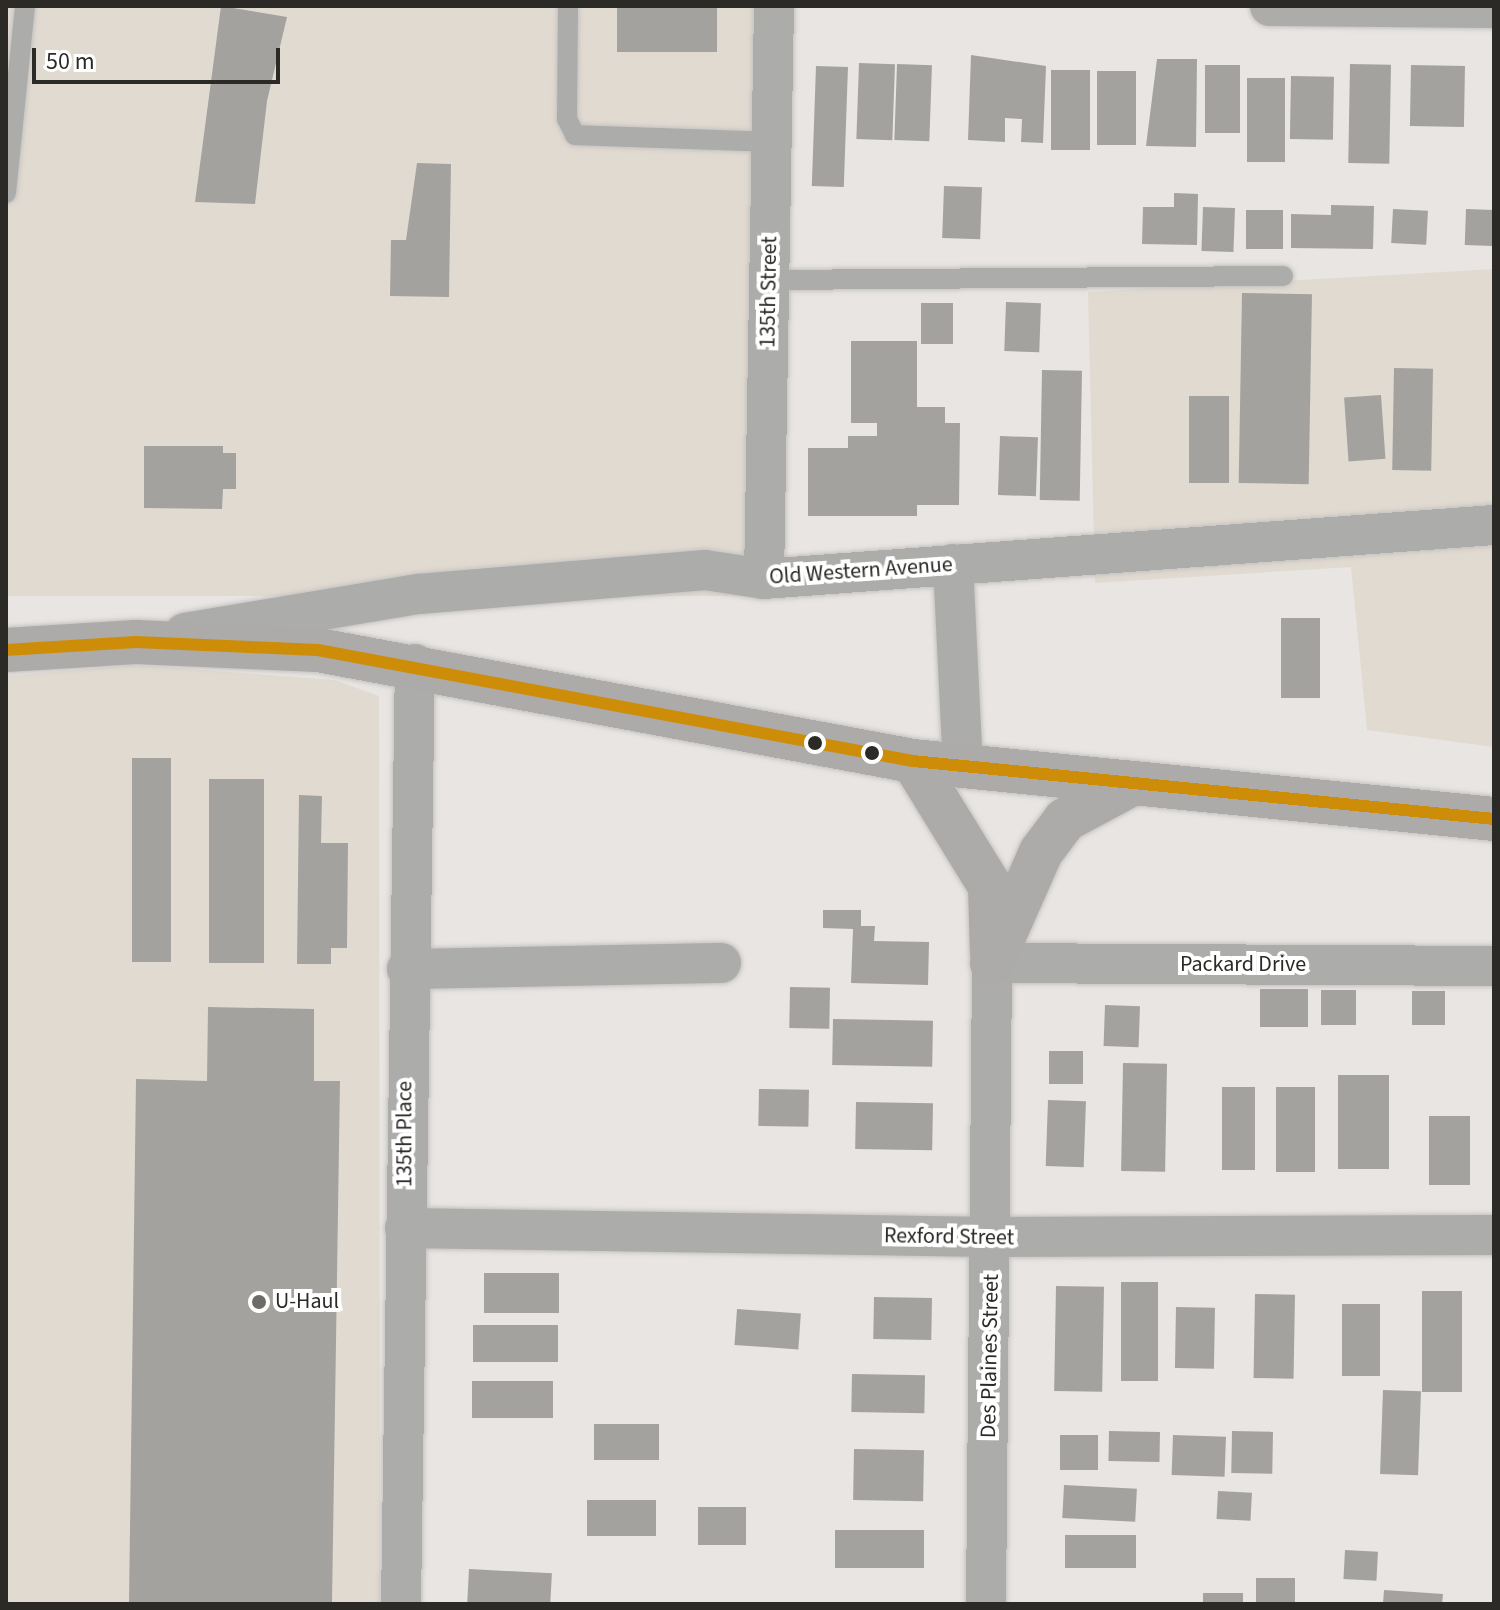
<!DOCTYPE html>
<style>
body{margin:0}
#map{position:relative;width:1500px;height:1610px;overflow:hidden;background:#e8e5e2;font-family:"Source Sans 3",sans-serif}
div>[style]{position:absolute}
.built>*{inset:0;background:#e1dad1;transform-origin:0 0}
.building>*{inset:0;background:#a4a29f;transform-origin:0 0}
.roads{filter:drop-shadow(0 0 2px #c5c3c1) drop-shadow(0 0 2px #c5c3c1)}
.service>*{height:20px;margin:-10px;padding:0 10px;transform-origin:10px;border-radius:10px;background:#acacab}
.minor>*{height:40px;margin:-20px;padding:0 20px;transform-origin:20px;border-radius:20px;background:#acacab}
.secondary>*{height:44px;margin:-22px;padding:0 22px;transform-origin:22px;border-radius:22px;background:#acaba9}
.bus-1>*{height:12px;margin:-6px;padding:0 6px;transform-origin:6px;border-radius:6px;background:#ce8d08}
.dots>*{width:22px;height:22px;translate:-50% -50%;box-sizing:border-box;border:4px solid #fff;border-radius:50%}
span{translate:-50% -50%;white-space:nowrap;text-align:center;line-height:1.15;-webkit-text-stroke:8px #fff;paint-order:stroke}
.street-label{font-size:22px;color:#2c2a27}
.poi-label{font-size:22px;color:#2c2a27}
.left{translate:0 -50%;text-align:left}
.frame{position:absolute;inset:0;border:8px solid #2c2a27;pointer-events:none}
.scale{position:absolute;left:32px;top:48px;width:248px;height:36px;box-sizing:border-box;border:4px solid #2c2a27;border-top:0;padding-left:10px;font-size:24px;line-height:28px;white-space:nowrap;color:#2c2a27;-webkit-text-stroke:6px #fff;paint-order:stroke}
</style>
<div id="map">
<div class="built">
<div style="left:6px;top:6px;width:753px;height:590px"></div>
<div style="clip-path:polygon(1494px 269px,1494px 747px,1367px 730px,1351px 567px,1095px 583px,1088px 292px)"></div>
<div style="clip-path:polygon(136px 665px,335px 680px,379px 696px,380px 1604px,6px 1604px,6px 676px)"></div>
</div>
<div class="building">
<div style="clip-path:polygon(221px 6px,287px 17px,267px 101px,255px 204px,195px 202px)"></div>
<div style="left:617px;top:6px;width:100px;height:46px"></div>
<div style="clip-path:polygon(971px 55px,1046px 66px,1043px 143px,1021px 142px,1022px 119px,1005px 118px,1005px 142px,968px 140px)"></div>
<div style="clip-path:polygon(1157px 59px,1197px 59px,1196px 147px,1146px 146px)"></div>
<div style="left:859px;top:63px;width:36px;height:76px;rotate:2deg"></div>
<div style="left:897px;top:64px;width:35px;height:76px;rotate:2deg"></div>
<div style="left:1350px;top:64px;width:41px;height:99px;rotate:1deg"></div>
<div style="left:1205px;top:65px;width:35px;height:68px"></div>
<div style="left:1411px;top:65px;width:54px;height:61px;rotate:1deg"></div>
<div style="left:816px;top:66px;width:32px;height:120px;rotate:2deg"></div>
<div style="left:1051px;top:70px;width:39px;height:80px"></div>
<div style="left:1097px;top:71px;width:39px;height:74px"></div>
<div style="left:1291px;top:76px;width:43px;height:63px;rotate:1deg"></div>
<div style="left:1247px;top:78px;width:38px;height:84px"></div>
<div style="clip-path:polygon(417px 163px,451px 164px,449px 297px,390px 296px,391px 240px,406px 240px)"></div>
<div style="left:944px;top:186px;width:38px;height:52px;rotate:2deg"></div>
<div style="clip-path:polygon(1174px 193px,1198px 194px,1197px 245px,1142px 244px,1143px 207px,1174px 207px)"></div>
<div style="clip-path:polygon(1331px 205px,1374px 206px,1373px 249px,1291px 248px,1291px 214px,1331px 215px)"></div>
<div style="left:1203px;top:207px;width:32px;height:44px;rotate:2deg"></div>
<div style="left:1393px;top:209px;width:35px;height:34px;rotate:3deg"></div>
<div style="left:1466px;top:209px;width:28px;height:36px;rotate:2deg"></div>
<div style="left:1246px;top:210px;width:37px;height:39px"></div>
<div style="left:1242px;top:293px;width:70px;height:190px;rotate:1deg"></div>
<div style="left:1006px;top:302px;width:35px;height:49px;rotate:2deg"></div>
<div style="left:921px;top:303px;width:32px;height:41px"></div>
<div style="clip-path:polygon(851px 341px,917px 341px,917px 407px,945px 407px,945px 423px,960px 423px,959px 505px,917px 505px,917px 516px,808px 516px,808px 448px,848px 448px,848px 436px,877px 436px,877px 423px,851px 423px)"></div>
<div style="left:1394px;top:368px;width:39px;height:102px;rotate:1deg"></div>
<div style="left:1042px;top:370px;width:40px;height:130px;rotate:1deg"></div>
<div style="left:1381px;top:395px;width:64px;height:37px;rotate:86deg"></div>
<div style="left:1189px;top:396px;width:40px;height:87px"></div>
<div style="left:1000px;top:436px;width:38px;height:59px;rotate:2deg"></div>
<div style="clip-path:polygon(144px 446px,223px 446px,223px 453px,236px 453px,236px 489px,223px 489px,222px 509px,144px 508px)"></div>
<div style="left:1281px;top:618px;width:39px;height:80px"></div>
<div style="left:132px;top:758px;width:39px;height:204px"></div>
<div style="left:209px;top:779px;width:55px;height:184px"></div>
<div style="clip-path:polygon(299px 795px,322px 796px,321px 843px,348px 843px,347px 948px,331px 948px,331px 964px,297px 964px)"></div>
<div style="clip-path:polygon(823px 910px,861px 910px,861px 926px,875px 926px,874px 941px,929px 942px,928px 985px,851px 983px,853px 929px,823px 928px)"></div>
<div style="left:790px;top:987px;width:40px;height:41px;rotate:1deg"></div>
<div style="left:1260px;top:989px;width:48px;height:38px"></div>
<div style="left:1321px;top:990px;width:35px;height:35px"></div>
<div style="left:1412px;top:991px;width:33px;height:34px"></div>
<div style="left:1105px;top:1005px;width:35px;height:41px;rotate:2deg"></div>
<div style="clip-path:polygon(208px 1007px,314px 1009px,314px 1081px,340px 1081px,332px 1604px,129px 1604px,136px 1079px,207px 1081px)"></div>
<div style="left:833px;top:1019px;width:100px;height:46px;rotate:1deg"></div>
<div style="left:1049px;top:1051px;width:34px;height:33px"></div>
<div style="left:1123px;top:1063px;width:44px;height:108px;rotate:1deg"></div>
<div style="left:1338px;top:1075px;width:51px;height:94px"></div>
<div style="left:1222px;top:1087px;width:33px;height:83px"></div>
<div style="left:1276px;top:1087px;width:39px;height:85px"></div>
<div style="left:759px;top:1089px;width:50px;height:37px;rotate:1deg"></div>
<div style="left:1048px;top:1100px;width:38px;height:66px;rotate:2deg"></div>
<div style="left:856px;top:1102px;width:77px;height:47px;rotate:1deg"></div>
<div style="left:1429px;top:1116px;width:41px;height:69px"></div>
<div style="left:484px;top:1273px;width:75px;height:40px"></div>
<div style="left:1121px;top:1282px;width:37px;height:99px"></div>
<div style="left:1056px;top:1286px;width:48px;height:105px;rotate:1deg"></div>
<div style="left:1422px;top:1291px;width:40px;height:101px"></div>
<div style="left:1255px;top:1294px;width:40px;height:84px;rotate:1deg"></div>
<div style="left:874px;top:1297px;width:58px;height:42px;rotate:1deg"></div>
<div style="left:1342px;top:1304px;width:38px;height:72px"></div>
<div style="left:1176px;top:1307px;width:39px;height:61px;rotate:1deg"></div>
<div style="left:737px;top:1309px;width:64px;height:36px;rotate:4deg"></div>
<div style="left:473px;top:1325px;width:85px;height:37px"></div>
<div style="left:852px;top:1374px;width:73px;height:38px;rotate:1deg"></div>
<div style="left:472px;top:1381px;width:81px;height:37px"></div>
<div style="left:1383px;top:1390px;width:38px;height:84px;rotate:2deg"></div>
<div style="left:659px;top:1424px;width:36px;height:65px;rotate:90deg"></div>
<div style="left:1109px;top:1431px;width:51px;height:30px;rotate:1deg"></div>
<div style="left:1232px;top:1431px;width:41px;height:42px;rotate:1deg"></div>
<div style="left:1060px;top:1435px;width:38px;height:35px"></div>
<div style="left:1173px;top:1435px;width:53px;height:40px;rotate:2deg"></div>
<div style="left:854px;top:1449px;width:70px;height:51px;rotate:1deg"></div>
<div style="left:1064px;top:1485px;width:73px;height:33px;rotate:3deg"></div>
<div style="left:1218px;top:1491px;width:34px;height:28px;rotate:3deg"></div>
<div style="left:587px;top:1500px;width:69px;height:36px"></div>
<div style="left:698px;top:1507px;width:48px;height:38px"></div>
<div style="left:835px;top:1530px;width:89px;height:38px"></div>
<div style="left:1065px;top:1535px;width:71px;height:33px"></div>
<div style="left:1345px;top:1550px;width:33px;height:29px;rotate:3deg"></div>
<div style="left:469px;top:1569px;width:83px;height:35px;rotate:3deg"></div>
<div style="left:1256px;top:1578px;width:39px;height:26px"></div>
<div style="clip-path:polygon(1384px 1590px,1443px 1594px,1442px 1604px,1383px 1604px)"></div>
<div style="left:1203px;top:1593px;width:40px;height:11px"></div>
</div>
<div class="roads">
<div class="service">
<div style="left:568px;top:6px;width:113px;rotate:90.5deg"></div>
<div style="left:567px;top:119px;width:18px;rotate:63deg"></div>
<div style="left:575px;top:135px;width:197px;rotate:2deg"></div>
<div style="left:6px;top:193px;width:188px;rotate:-84.2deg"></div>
<div style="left:769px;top:280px;width:514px;rotate:-0.45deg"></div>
</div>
<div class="minor">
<div style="left:1270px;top:6px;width:224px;rotate:0.5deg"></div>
<div style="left:953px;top:564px;width:203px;rotate:87.2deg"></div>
<div style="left:764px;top:579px;width:573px;rotate:-89deg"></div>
<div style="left:185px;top:633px;width:237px;rotate:-9.5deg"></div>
<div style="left:419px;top:594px;width:287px;rotate:-4.8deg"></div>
<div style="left:705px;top:570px;width:60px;rotate:8.7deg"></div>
<div style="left:764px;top:579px;width:732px;rotate:-4.23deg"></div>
<div style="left:407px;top:969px;width:314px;rotate:-1.1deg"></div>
<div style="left:405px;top:1228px;width:586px;rotate:0.88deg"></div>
<div style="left:991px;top:1237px;width:503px;rotate:-0.23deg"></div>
<div style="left:401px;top:1604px;width:940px;rotate:-89.15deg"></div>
<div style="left:986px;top:1604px;width:641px;rotate:-89.46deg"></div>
<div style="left:992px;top:963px;width:502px;rotate:0.34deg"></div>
</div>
<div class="secondary">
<div style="left:6px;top:650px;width:130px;rotate:-3.5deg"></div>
<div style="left:136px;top:642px;width:182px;rotate:2.5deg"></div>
<div style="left:318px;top:650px;width:605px;rotate:10.57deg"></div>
<div style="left:913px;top:761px;width:584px;rotate:5.7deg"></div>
<div style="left:913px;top:761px;width:147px;rotate:58.4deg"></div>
<div style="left:990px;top:886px;width:67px;rotate:88.3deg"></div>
<div style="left:992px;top:963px;width:121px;rotate:-66.2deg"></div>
<div style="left:1041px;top:852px;width:40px;rotate:-53deg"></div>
<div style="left:1065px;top:820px;width:74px;rotate:-28.3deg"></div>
</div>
</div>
<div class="bus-1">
<div style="left:6px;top:650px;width:130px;rotate:-3.5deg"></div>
<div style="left:136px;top:642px;width:182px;rotate:2.5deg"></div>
<div style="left:318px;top:650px;width:605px;rotate:10.57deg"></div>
<div style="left:913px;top:761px;width:584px;rotate:5.7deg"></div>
</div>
<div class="dots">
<div style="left:815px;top:743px;background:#2c2a27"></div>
<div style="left:872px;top:753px;background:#2c2a27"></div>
<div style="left:259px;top:1302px;background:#6e6b68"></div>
</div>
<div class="street-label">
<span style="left:769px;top:292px;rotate:-89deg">135th Street</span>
<span style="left:861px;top:571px;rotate:-4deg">Old Western Avenue</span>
<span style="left:1243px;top:965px">Packard Drive</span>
<span style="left:405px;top:1134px;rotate:-90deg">135th Place</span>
<span style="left:949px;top:1237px;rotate:1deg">Rexford Street</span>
<span style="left:990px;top:1356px;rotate:-89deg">Des Plaines Street</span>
</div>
<div class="poi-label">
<span class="left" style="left:275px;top:1302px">U-Haul</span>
</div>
<div class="frame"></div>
<div class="scale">50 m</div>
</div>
